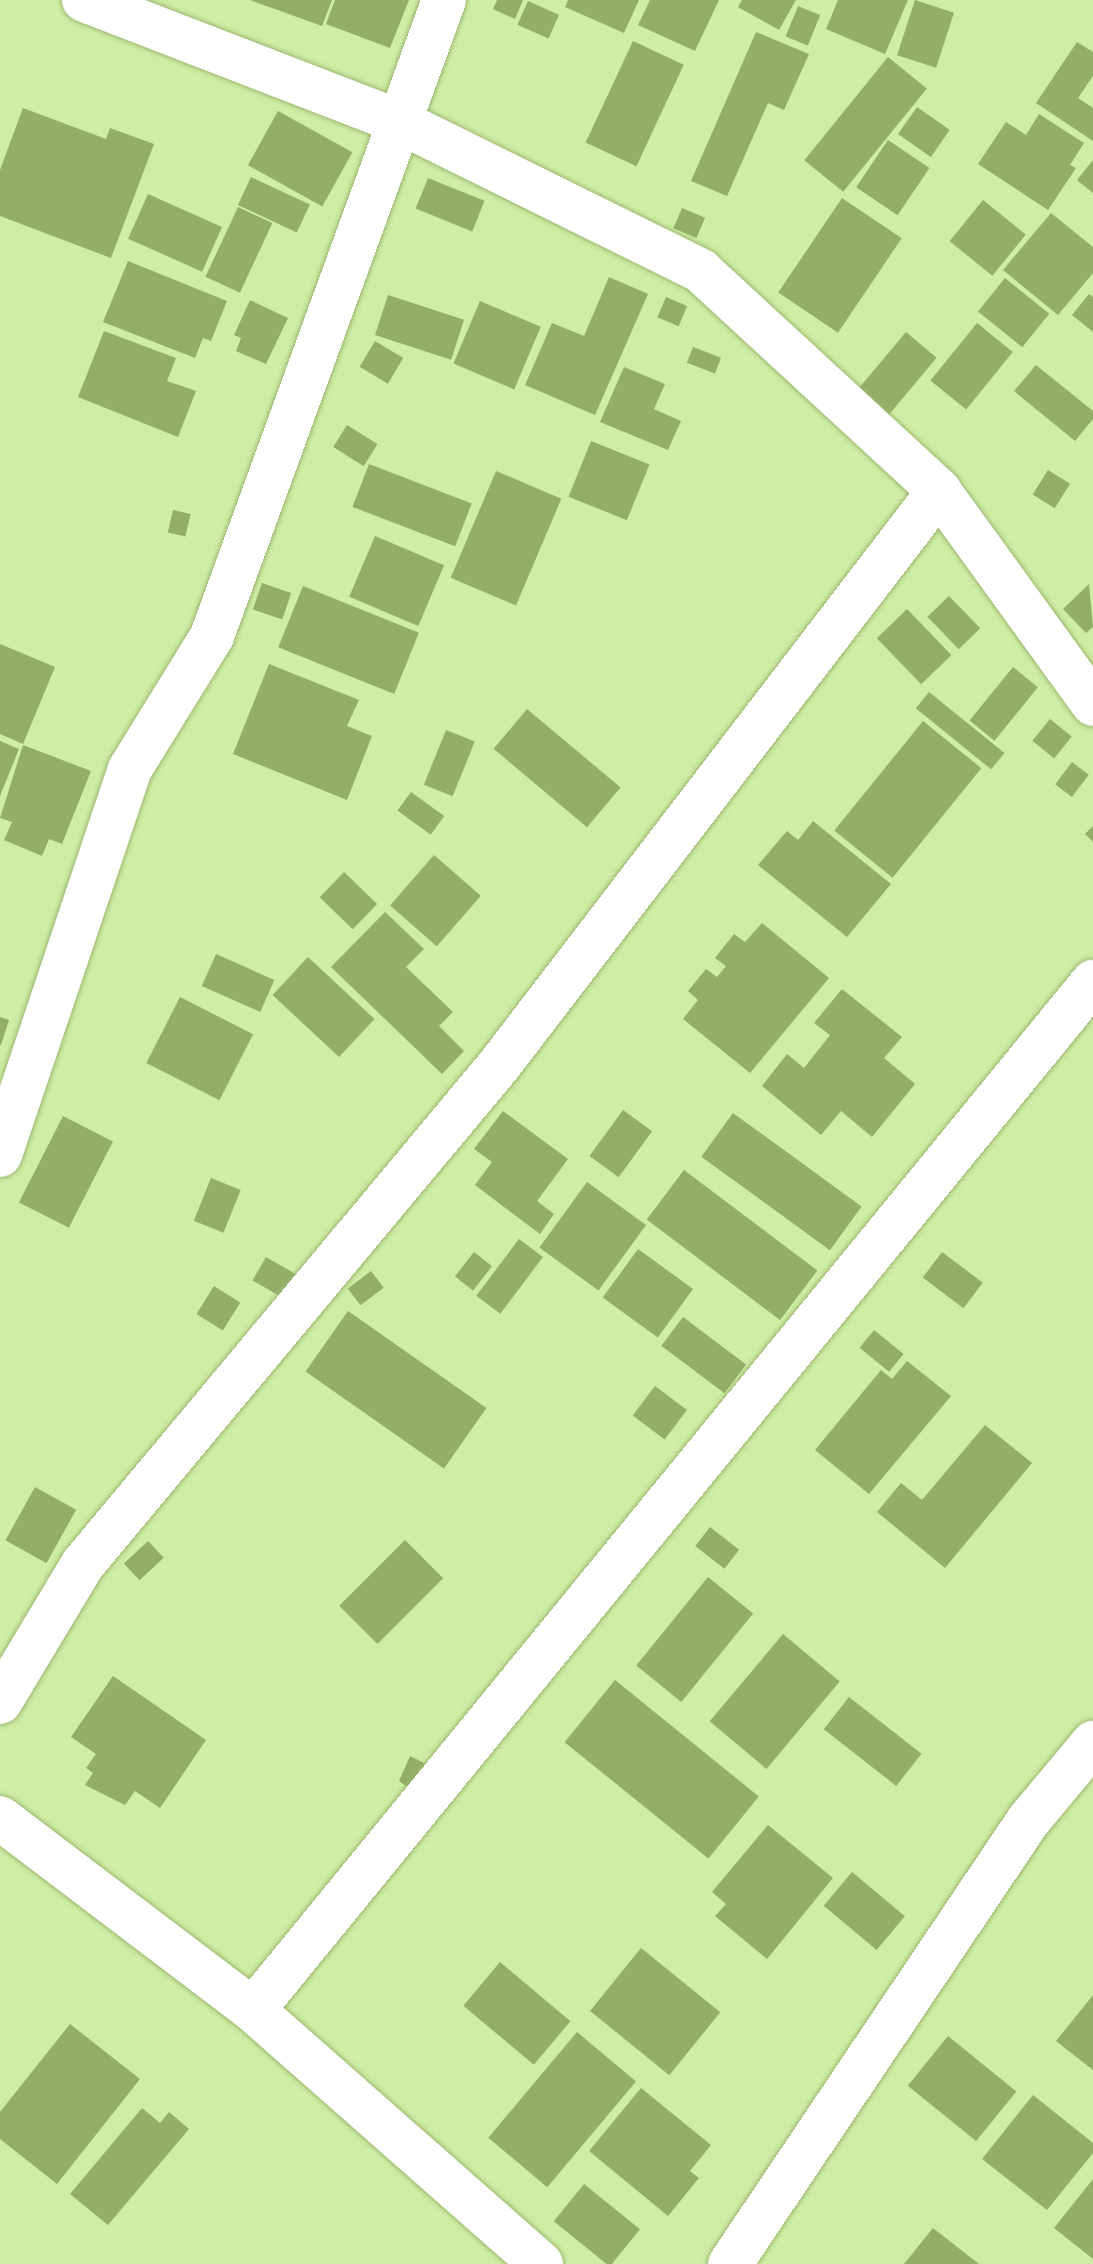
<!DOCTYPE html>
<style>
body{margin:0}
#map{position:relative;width:1093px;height:2264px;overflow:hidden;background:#cfeda4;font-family:Montserrat,sans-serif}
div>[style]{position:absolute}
.building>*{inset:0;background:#92ae68;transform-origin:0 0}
.roads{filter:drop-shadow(0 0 2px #9bb770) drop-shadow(0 0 2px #9bb770)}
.street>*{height:44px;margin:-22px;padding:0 22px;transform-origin:22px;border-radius:22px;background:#fff}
span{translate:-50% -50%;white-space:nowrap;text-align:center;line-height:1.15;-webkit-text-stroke:8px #dcfab1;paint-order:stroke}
</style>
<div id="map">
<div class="building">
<div style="clip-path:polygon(250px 0,332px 0,322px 26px)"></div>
<div style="clip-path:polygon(335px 0,409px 0,390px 48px,326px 24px)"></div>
<div style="clip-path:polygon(497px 0,523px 0,515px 19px,493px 9px)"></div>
<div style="clip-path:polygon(568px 0,639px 0,624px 33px,565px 7px)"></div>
<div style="clip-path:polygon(650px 0,719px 0,695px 51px,638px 25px)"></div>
<div style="clip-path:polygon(742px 0,796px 0,779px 30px,738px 7px)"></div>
<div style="clip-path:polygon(838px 0,908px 0,885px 54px,826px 29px)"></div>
<div style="left:915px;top:0;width:41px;height:58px;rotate:18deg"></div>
<div style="left:528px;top:1px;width:34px;height:26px;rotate:24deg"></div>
<div style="left:798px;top:6px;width:24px;height:33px;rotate:22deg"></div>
<div style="clip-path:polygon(756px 32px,809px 54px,784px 110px,768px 103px,727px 196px,691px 181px)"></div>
<div style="left:633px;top:41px;width:56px;height:112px;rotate:25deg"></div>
<div style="clip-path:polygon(1077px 42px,1093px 52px,1093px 76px,1078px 98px,1093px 108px,1093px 141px,1036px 103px)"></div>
<div style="left:888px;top:57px;width:50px;height:133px;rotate:39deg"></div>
<div style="left:917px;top:107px;width:40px;height:33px;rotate:35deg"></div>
<div style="clip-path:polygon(23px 108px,106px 139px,110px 128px,154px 144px,111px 258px,0 216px,0 170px)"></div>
<div style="left:278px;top:111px;width:85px;height:62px;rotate:29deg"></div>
<div style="clip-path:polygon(1039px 114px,1084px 143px,1070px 165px,1076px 168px,1048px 210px,978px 164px,1006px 122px,1026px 135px)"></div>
<div style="left:888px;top:140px;width:50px;height:57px;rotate:34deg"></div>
<div style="clip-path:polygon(1093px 160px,1093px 193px,1077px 180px)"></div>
<div style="left:251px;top:177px;width:65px;height:31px;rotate:25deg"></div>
<div style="left:428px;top:178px;width:61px;height:33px;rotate:22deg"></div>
<div style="left:148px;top:194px;width:81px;height:49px;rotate:24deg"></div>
<div style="left:842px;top:198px;width:72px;height:114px;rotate:34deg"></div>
<div style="left:983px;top:200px;width:55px;height:53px;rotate:39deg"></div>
<div style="left:238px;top:207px;width:38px;height:77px;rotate:25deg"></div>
<div style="left:682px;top:208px;width:25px;height:22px;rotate:23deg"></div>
<div style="clip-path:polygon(1051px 213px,1093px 247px,1093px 273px,1058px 315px,1003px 270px)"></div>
<div style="clip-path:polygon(128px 261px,227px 301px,211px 341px,203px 338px,195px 358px,103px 322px)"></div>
<div style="clip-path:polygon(609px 277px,648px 294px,595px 415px,525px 385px,552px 323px,584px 336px)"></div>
<div style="left:1005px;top:278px;width:57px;height:43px;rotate:39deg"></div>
<div style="clip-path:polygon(1089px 294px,1093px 297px,1093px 332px,1072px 315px)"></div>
<div style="left:388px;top:295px;width:80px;height:42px;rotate:18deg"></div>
<div style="left:666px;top:297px;width:23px;height:22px;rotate:23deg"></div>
<div style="clip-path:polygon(250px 300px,288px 318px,266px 364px,236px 351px,241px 338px,234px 335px)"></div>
<div style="left:480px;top:301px;width:66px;height:68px;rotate:23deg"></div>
<div style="left:977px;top:323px;width:46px;height:74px;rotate:39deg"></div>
<div style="clip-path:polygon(104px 331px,176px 358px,167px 381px,196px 391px,178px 437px,78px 397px)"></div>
<div style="left:906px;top:332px;width:40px;height:77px;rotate:40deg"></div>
<div style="left:375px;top:341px;width:33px;height:30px;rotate:31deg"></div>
<div style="left:693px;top:347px;width:30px;height:17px;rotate:21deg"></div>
<div style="clip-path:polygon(1036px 365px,1093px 411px,1093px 419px,1075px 441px,1014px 391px)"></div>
<div style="clip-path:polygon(624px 367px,665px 384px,654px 409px,681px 421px,668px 450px,600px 422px)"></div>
<div style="left:347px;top:425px;width:36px;height:26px;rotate:32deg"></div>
<div style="left:591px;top:441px;width:63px;height:60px;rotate:22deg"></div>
<div style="left:369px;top:464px;width:110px;height:46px;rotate:21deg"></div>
<div style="left:1048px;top:470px;width:26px;height:29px;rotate:32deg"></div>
<div style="left:496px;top:471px;width:71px;height:116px;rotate:23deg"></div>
<div style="left:173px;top:510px;width:18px;height:23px;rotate:13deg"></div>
<div style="left:375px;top:536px;width:75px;height:66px;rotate:23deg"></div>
<div style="left:262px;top:583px;width:31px;height:28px;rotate:19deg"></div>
<div style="clip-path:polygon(1089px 584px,1093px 627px,1086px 633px,1063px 609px)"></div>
<div style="left:303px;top:586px;width:125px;height:66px;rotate:22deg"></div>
<div style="left:949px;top:596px;width:45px;height:30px;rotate:46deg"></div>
<div style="left:907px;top:609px;width:64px;height:42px;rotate:46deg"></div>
<div style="clip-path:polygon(0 644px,55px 667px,23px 744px,0 734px)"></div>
<div style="clip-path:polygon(269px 664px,359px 700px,347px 726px,372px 736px,347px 800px,233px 754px)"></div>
<div style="left:1013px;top:667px;width:32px;height:69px;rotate:39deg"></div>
<div style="left:929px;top:692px;width:97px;height:21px;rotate:39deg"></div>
<div style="left:527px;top:709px;width:122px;height:52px;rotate:40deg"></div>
<div style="left:1050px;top:719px;width:28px;height:28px;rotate:39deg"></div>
<div style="left:923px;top:721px;width:75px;height:141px;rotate:39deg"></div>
<div style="left:446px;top:730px;width:31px;height:59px;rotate:22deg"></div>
<div style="clip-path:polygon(0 741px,19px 749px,0 796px)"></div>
<div style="clip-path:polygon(23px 745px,91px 771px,62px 844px,49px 839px,42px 856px,4px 840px,12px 822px,0 818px)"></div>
<div style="left:1072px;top:762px;width:21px;height:28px;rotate:37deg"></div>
<div style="left:411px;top:792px;width:41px;height:23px;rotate:36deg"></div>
<div style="clip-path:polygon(813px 821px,891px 884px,847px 937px,758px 865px,787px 831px,798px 840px)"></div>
<div style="clip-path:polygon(1093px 826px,1093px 842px,1085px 834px)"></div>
<div style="left:434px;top:855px;width:62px;height:67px;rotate:41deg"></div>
<div style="left:344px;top:872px;width:46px;height:35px;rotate:44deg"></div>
<div style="clip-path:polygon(385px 912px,424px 949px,406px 967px,453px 1012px,439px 1026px,464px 1051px,442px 1074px,331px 967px)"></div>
<div style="clip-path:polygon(762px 923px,829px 978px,750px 1073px,683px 1019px,698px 1000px,688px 991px,706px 969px,717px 977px,726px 966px,715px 958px,734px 934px,745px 942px)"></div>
<div style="left:216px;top:954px;width:64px;height:35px;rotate:24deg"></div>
<div style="left:308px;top:957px;width:91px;height:52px;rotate:43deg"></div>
<div style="clip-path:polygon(842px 989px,902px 1037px,884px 1058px,915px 1084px,872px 1137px,841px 1111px,821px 1135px,762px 1086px,787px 1054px,804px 1068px,830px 1035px,814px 1023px)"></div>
<div style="left:180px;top:997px;width:82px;height:74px;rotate:27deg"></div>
<div style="clip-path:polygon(0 1017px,9px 1020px,1px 1045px,0 1045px)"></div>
<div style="left:623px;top:1110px;width:36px;height:57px;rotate:36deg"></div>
<div style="clip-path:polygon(503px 1111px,568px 1159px,537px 1201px,554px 1214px,540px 1234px,475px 1185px,492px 1162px,474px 1149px)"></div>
<div style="left:733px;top:1113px;width:159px;height:54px;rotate:36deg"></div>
<div style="left:63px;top:1116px;width:56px;height:97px;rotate:27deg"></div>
<div style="left:684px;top:1170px;width:167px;height:62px;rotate:37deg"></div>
<div style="left:211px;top:1178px;width:32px;height:46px;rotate:22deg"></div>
<div style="left:587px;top:1182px;width:73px;height:81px;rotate:36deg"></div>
<div style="left:519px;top:1239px;width:30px;height:71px;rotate:37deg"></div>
<div style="left:638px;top:1249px;width:68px;height:60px;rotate:36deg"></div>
<div style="left:474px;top:1252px;width:23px;height:31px;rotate:38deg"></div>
<div style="left:942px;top:1252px;width:51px;height:32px;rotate:37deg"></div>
<div style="left:266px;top:1257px;width:34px;height:27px;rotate:30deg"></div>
<div style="left:371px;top:1271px;width:21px;height:29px;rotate:53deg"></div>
<div style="left:214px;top:1286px;width:31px;height:33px;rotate:32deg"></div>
<div style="left:348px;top:1311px;width:169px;height:74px;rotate:35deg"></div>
<div style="left:683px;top:1317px;width:79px;height:36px;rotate:37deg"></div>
<div style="left:874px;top:1330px;width:38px;height:23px;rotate:39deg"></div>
<div style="clip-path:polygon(907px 1361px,951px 1396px,869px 1494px,815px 1450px,881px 1370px,892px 1379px)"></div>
<div style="left:655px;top:1386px;width:40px;height:37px;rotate:37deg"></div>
<div style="clip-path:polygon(985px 1425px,1032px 1463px,945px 1568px,877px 1512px,901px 1483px,922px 1500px)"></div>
<div style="left:35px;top:1487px;width:47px;height:61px;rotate:29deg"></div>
<div style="left:710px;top:1527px;width:37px;height:24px;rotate:38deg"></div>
<div style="left:405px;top:1540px;width:54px;height:93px;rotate:45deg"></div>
<div style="left:148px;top:1541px;width:23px;height:33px;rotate:47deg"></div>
<div style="left:708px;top:1577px;width:58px;height:114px;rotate:39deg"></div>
<div style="left:783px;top:1634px;width:74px;height:114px;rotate:40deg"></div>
<div style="clip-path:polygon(113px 1676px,206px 1740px,160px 1808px,135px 1791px,125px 1805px,85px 1785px,93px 1773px,86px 1768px,96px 1754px,71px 1737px)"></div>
<div style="left:615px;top:1680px;width:185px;height:80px;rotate:39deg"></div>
<div style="left:849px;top:1697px;width:92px;height:41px;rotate:38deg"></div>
<div style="clip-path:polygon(410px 1756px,438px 1770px,419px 1796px,399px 1781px)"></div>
<div style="clip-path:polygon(768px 1825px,833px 1878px,767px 1959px,715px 1916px,726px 1904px,712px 1892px)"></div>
<div style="left:852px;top:1872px;width:69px;height:44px;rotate:40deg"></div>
<div style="left:641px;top:1948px;width:102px;height:81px;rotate:39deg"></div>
<div style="left:500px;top:1962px;width:92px;height:57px;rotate:40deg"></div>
<div style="clip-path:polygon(1093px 1995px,1093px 2070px,1056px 2041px)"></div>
<div style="clip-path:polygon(70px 2024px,140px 2079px,57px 2184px,0 2139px,0 2112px)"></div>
<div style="left:577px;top:2032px;width:77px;height:138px;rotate:40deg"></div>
<div style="left:948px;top:2036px;width:88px;height:64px;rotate:39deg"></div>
<div style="clip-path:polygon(641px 2088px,711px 2145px,690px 2171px,699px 2178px,668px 2216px,589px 2151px)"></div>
<div style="clip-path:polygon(1033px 2095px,1093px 2143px,1093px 2153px,1047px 2210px,982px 2159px)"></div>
<div style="clip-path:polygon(142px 2108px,160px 2123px,169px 2112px,189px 2129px,108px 2225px,70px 2194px)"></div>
<div style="clip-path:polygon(1093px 2179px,1093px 2259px,1054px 2228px)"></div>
<div style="left:584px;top:2184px;width:72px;height:48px;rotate:39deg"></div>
<div style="clip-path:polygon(933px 2228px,979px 2264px,904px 2264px)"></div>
</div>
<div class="roads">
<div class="street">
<div style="left:84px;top:0;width:337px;rotate:21.1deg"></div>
<div style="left:398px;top:121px;width:338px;rotate:26.3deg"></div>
<div style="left:701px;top:271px;width:324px;rotate:42.7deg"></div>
<div style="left:939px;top:491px;width:263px;rotate:54.1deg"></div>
<div style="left:0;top:1155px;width:407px;rotate:-71.4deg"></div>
<div style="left:130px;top:769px;width:156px;rotate:-58.3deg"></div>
<div style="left:212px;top:636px;width:677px;rotate:-69.96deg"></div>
<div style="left:0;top:1702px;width:161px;rotate:-59deg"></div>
<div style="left:83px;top:1564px;width:651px;rotate:-50.17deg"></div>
<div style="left:500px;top:1064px;width:722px;rotate:-52.54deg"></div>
<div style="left:0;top:1818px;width:318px;rotate:37.2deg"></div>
<div style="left:253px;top:2010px;width:384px;rotate:41.4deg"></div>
<div style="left:253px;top:2010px;width:1328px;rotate:-50.75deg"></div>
<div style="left:730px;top:2264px;width:534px;rotate:-56.07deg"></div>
<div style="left:1028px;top:1821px;width:102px;rotate:-50.2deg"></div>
</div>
</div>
</div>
